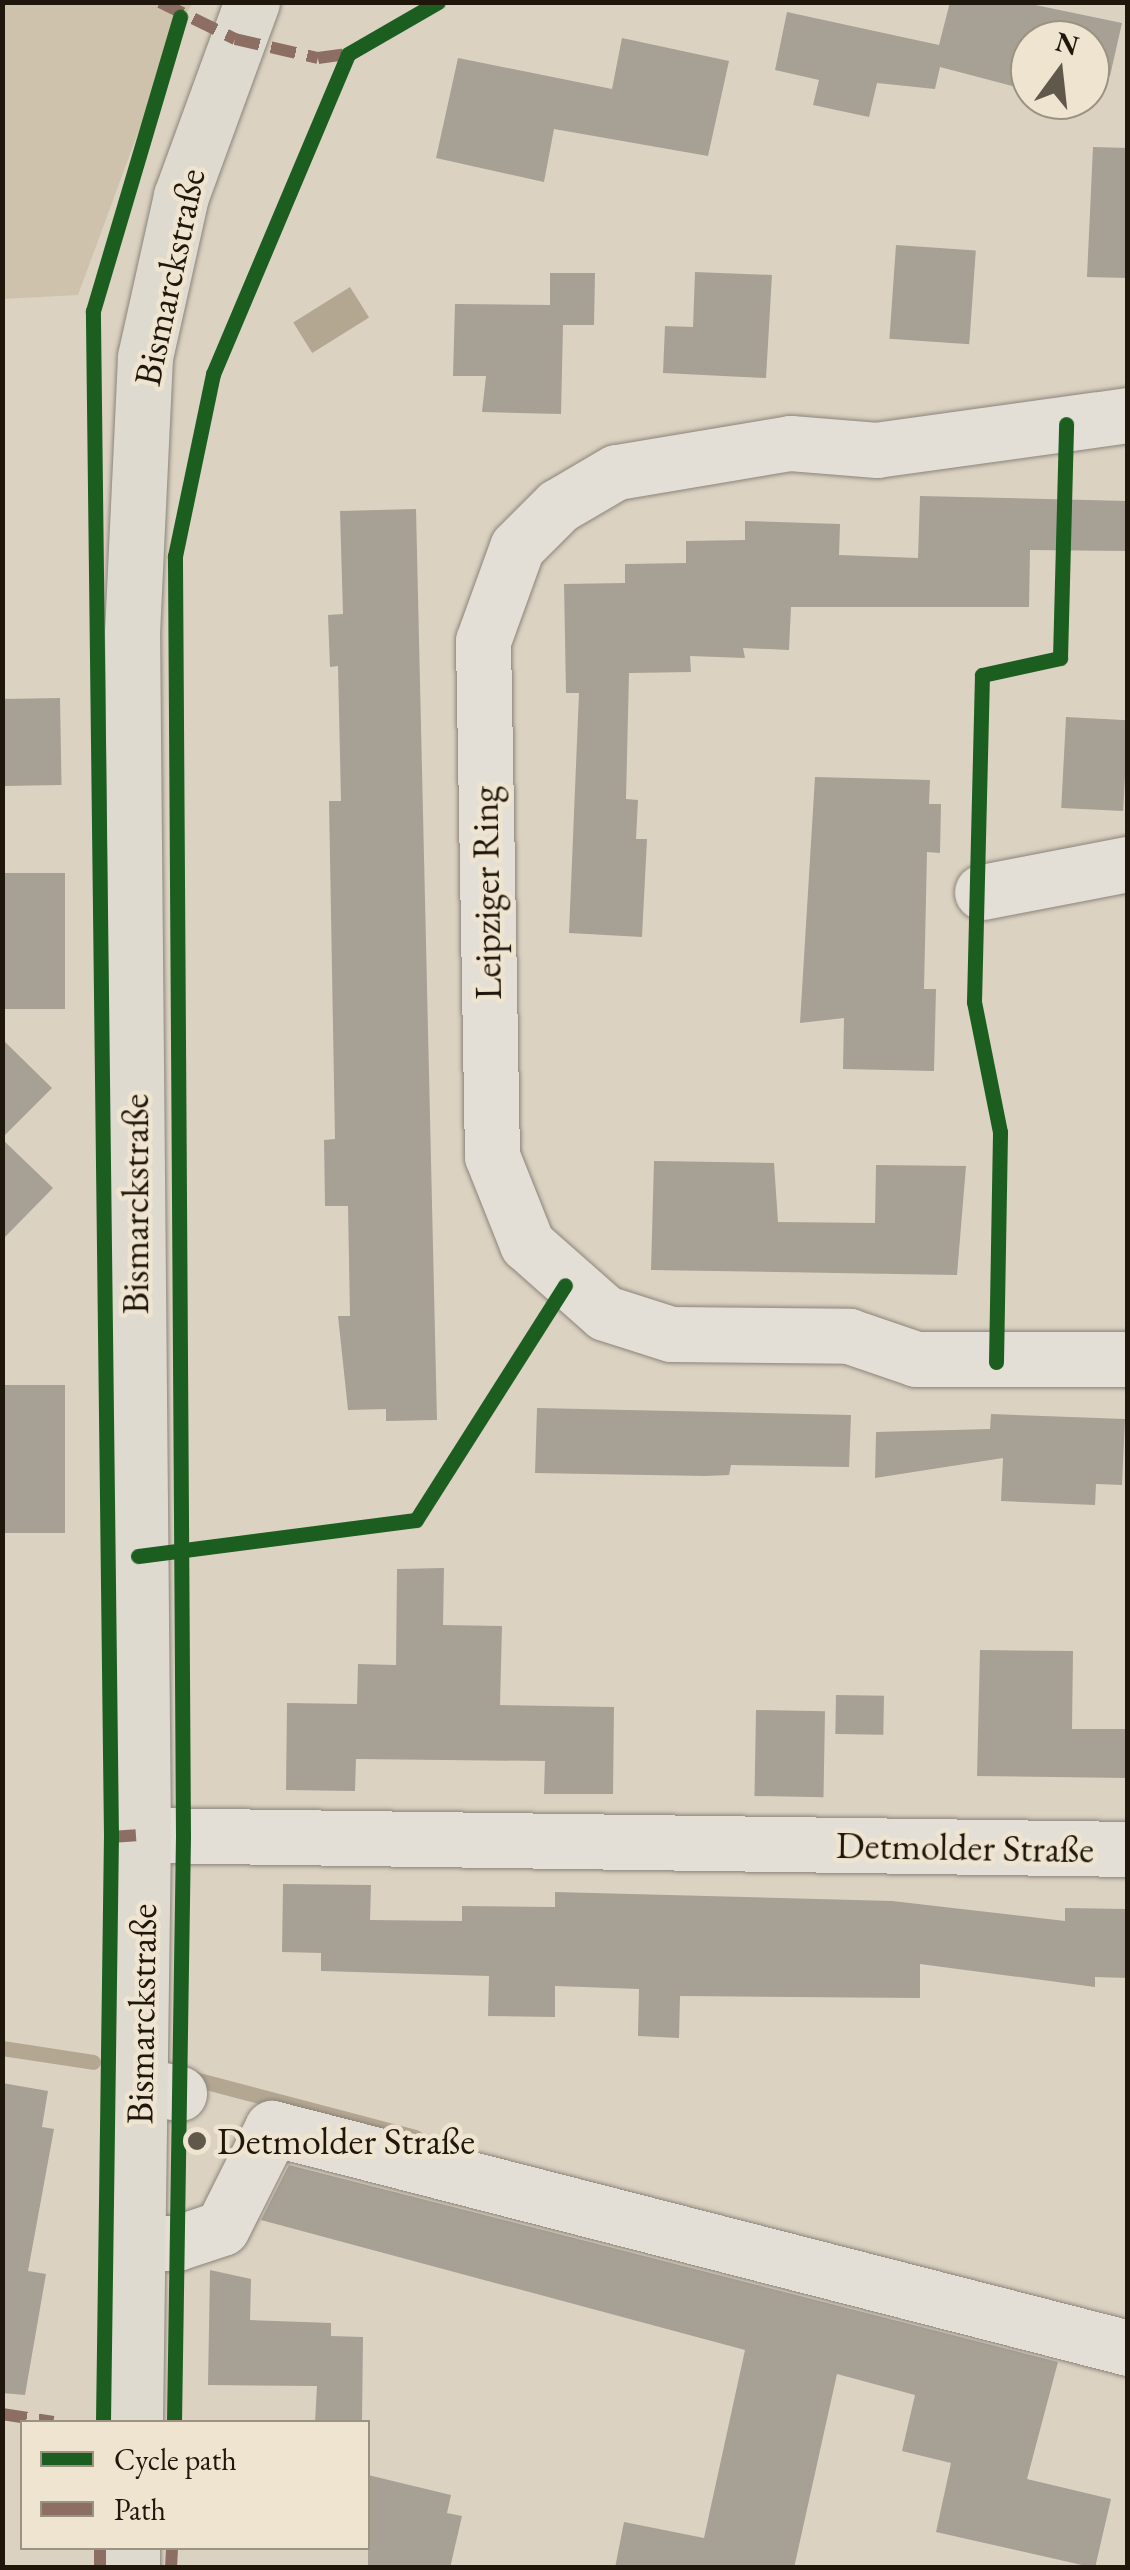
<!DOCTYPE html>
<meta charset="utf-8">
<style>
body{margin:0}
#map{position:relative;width:1130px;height:2570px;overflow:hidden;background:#dcd2c2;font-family:"EB Garamond",serif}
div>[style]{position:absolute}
.green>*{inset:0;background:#cfc2ac}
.water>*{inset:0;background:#b4a792;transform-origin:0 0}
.stream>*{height:15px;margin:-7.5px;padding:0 7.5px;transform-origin:7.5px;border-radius:7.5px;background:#b4a792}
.building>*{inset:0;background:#a7a095;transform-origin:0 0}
.roads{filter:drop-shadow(0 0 2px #8b847a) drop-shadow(0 0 2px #8b847a)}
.minor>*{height:55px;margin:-27.5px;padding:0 27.5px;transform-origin:27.5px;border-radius:27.5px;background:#e4dfd6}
.major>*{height:55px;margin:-27.5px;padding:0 27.5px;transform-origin:27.5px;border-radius:27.5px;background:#dfdad0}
.quiet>*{height:12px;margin-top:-6px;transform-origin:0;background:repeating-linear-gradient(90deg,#8d6e63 0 25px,transparent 0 37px)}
.cycleway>*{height:15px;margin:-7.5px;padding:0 7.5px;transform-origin:7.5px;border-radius:7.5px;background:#1b5e20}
.dots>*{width:28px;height:28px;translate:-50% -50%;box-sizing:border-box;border:5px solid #efe4d0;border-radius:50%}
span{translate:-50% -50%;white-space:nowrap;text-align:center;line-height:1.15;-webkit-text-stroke:9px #efe4d0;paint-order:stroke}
.street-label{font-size:38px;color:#1f170c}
.poi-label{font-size:38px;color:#1f170c}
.left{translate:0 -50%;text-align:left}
.frame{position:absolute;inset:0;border:5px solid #1f170c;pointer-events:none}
.legend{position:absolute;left:20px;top:2420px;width:350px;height:130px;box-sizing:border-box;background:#efe4d0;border:2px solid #9c9282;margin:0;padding:12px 18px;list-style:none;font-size:30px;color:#1f170c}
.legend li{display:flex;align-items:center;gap:20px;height:50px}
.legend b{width:50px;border:2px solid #9c9282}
.north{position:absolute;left:1010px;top:20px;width:100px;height:100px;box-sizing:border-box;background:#efe4d0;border:2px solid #9c9282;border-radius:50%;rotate:15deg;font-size:28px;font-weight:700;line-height:40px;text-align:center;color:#1f170c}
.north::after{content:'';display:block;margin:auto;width:35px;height:45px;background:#61584c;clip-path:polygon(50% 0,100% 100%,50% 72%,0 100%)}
</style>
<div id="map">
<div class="green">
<div style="clip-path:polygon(2px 3px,193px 3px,177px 27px,78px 295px,3px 299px)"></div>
</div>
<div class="water">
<div style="left:350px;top:287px;width:36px;height:67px;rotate:58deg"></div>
</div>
<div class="stream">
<div style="left:2px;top:2048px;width:92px;rotate:8.7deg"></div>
<div style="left:187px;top:2077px;width:236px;rotate:14.7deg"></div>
</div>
<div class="building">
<div style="clip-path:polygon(950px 2px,1021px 2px,1122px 23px,1110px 76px,1090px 72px,1090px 40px,1030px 40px,1016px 87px,940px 67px,935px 89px,877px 83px,869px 117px,813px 105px,819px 80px,775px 70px,787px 12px,939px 45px)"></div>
<div style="clip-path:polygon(622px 38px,729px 61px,708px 156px,554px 129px,544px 182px,436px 158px,458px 58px,612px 89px)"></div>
<div style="clip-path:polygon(1093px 147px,1128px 148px,1128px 278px,1087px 277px)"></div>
<div style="left:896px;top:245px;width:80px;height:94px;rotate:4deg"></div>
<div style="clip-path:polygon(695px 272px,772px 275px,766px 378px,663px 373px,665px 326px,693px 327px)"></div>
<div style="clip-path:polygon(550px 273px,595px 273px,594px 325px,563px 325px,561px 414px,482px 412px,486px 376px,453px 376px,455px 304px,550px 305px)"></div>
<div style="clip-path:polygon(920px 496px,1128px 501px,1128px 551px,1030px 550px,1029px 607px,791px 607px,789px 650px,743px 648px,745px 658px,690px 656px,691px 672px,629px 673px,626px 799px,638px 800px,636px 839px,647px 839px,642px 937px,569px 933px,579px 693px,566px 693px,564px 584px,625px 583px,625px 564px,686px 563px,686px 541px,745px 540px,745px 521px,840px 524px,839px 555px,918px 558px)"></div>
<div style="clip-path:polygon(416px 509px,437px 1420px,386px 1421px,386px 1409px,348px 1410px,338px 1316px,350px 1316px,348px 1206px,325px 1206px,324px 1140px,335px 1139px,329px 801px,341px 801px,338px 666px,330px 667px,328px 615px,343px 614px,340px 511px)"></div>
<div style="left:60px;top:698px;width:87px;height:58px;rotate:89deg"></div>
<div style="left:1066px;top:717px;width:62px;height:91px;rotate:3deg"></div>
<div style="clip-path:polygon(815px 777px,930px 780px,929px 804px,941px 804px,940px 853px,927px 852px,924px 989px,936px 989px,934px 1071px,843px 1069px,844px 1018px,800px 1023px)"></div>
<div style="left:2px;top:873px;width:63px;height:136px"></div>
<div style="clip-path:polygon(2px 1039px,52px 1088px,2px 1138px)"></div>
<div style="clip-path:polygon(2px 1139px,53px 1188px,2px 1240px)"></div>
<div style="clip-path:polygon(654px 1161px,774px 1163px,778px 1222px,875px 1223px,876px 1165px,966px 1166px,957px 1275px,651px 1270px)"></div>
<div style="left:2px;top:1385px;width:63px;height:148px"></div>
<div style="clip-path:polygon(537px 1408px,851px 1415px,849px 1467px,731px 1465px,729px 1475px,705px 1476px,535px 1473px)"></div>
<div style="clip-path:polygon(991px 1414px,1125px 1419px,1122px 1485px,1096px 1484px,1095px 1505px,1001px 1501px,1003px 1458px,875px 1478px,876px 1432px,990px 1429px)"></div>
<div style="clip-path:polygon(444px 1568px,443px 1625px,502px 1626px,500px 1705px,614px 1707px,613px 1794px,544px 1794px,545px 1761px,356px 1759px,355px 1791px,286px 1790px,287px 1703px,357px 1704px,358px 1664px,396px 1665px,397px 1569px)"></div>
<div style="clip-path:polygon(980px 1650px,1073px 1651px,1072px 1729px,1128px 1729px,1128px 1778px,977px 1776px)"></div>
<div style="left:836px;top:1695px;width:48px;height:39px;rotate:1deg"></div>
<div style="left:756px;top:1710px;width:69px;height:86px;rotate:1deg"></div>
<div style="clip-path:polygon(283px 1884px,371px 1885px,370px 1920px,462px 1921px,462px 1906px,555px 1907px,555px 1892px,892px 1901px,1065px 1921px,1065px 1908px,1128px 1909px,1128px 1978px,1095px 1977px,1095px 1987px,920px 1964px,920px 1998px,680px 1996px,679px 2038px,638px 2036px,639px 1989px,555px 1986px,555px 2017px,488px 2016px,489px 1976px,321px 1971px,321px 1953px,282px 1952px)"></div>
<div style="clip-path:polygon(2px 2083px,48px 2091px,42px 2127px,54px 2129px,28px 2271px,46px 2274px,25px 2395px,2px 2393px)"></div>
<div style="clip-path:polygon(289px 2165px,1058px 2362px,1027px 2479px,1111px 2499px,1095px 2568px,936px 2532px,951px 2463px,902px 2451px,915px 2395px,837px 2374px,794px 2568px,615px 2568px,624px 2522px,704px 2538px,745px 2350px,261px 2220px)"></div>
<div style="clip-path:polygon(210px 2270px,251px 2279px,250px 2320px,331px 2323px,331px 2336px,363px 2337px,362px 2422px,315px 2422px,317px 2386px,208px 2385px)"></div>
<div style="clip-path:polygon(368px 2475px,451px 2495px,447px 2513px,462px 2516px,450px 2568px,368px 2568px)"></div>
</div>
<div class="roads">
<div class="minor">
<div style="left:1128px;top:415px;width:253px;rotate:172.1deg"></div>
<div style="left:877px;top:450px;width:87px;rotate:-175.4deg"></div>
<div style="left:790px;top:443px;width:176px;rotate:170.5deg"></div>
<div style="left:616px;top:472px;width:67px;rotate:149.6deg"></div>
<div style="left:558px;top:506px;width:58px;rotate:135deg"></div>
<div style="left:517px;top:547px;width:100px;rotate:109.9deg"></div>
<div style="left:483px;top:641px;width:515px;rotate:89deg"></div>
<div style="left:492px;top:1156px;width:95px;rotate:68.3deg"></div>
<div style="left:527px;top:1244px;width:104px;rotate:41.5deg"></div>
<div style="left:605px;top:1313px;width:69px;rotate:17.7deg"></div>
<div style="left:671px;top:1334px;width:178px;rotate:0.6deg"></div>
<div style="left:849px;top:1336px;width:71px;rotate:18.9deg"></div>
<div style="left:916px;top:1359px;width:212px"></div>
<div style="left:982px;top:892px;width:149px;rotate:-10.9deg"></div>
<div style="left:143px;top:1835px;width:985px;rotate:0.81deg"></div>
<div style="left:140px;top:2085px;width:40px;rotate:12deg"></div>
<div style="left:138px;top:2243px;width:39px"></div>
<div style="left:177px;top:2243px;width:47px;rotate:-18.4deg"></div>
<div style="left:222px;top:2228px;width:112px;rotate:-63.4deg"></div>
<div style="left:272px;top:2128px;width:884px;rotate:14.41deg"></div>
</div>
<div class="major">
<div style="left:135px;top:2422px;width:587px;rotate:-89.22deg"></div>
<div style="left:143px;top:1835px;width:1202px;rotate:-90.52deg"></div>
<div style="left:132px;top:633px;width:276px;rotate:-87.3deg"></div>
<div style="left:145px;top:357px;width:165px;rotate:-77.4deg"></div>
<div style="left:181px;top:196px;width:207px;rotate:-69.9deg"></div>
<div style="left:132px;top:2568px;width:20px;rotate:-90deg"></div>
</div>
</div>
<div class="quiet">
<div style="left:160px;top:2px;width:84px;rotate:26.3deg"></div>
<div style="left:235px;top:39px;width:85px;rotate:12.9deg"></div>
<div style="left:318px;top:58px;width:30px;rotate:-8deg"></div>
<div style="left:111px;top:1837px;width:32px;rotate:-4deg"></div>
<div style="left:2px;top:2414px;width:52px;rotate:8.9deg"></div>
<div style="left:100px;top:2568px;width:20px;rotate:-90deg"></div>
<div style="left:171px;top:2568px;width:20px;rotate:-87deg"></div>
</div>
<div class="cycleway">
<div style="left:996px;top:1362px;width:230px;rotate:-89deg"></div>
<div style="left:1000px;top:1132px;width:133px;rotate:-101.3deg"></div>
<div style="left:974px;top:1002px;width:327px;rotate:-88.6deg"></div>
<div style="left:982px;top:675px;width:80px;rotate:-12.3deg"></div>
<div style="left:1060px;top:658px;width:234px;rotate:-88.5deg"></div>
<div style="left:138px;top:1556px;width:280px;rotate:-7.4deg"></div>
<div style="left:416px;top:1520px;width:278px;rotate:-57.6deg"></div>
<div style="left:103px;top:2422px;width:585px;rotate:-89.22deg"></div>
<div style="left:111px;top:1837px;width:1526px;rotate:-90.68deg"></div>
<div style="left:93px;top:311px;width:307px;rotate:-73.5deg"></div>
<div style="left:174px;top:2422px;width:587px;rotate:-89.12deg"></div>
<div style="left:183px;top:1835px;width:1279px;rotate:-90.36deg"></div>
<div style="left:175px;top:556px;width:186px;rotate:-78.2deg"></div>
<div style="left:213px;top:374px;width:347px;rotate:-67.1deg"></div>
<div style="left:348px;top:54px;width:104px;rotate:-30deg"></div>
</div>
<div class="dots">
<div style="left:197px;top:2141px;background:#61584c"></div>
</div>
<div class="street-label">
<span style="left:169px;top:277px;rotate:-78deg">Bismarckstraße</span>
<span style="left:486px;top:893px;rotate:-91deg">Leipziger Ring</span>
<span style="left:135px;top:1204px;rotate:-90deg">Bismarckstraße</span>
<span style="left:965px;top:1847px;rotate:1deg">Detmolder Straße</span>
<span style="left:141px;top:2014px;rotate:-89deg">Bismarckstraße</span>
</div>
<div class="poi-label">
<span class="left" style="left:217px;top:2141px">Detmolder Straße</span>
</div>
<div class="frame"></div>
<ul class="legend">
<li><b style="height:12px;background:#1b5e20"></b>Cycle path</li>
<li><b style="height:12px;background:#8d6e63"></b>Path</li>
</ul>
<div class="north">N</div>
</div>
